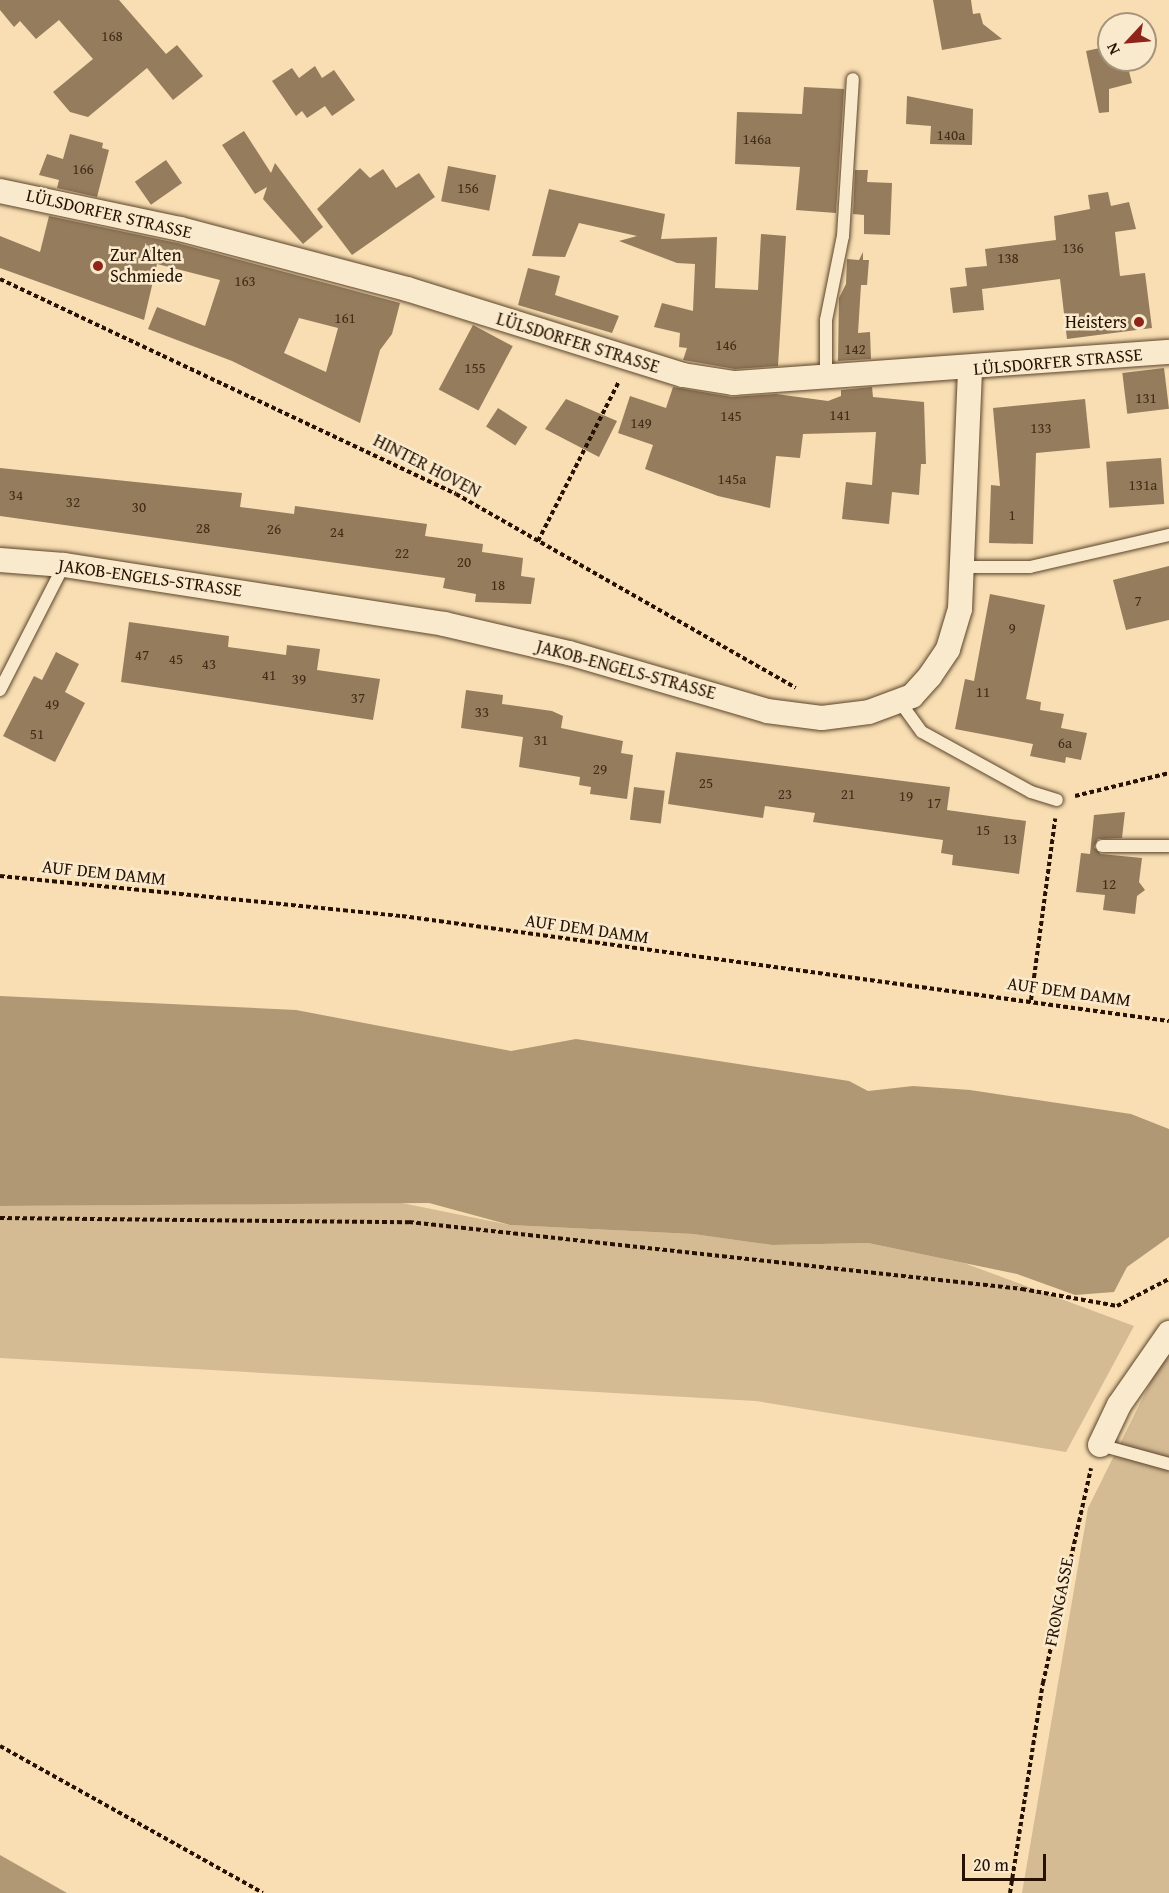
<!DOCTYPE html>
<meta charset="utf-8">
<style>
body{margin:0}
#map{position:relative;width:1169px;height:1893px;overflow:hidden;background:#f8deb2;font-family:"Gentium Book Plus",serif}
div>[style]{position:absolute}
.green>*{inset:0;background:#d4bb94}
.water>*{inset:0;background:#b19875}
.building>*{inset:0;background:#947c5d;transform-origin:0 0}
.path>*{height:4px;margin-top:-2px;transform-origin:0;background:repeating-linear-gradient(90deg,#271100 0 4.5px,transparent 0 7.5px)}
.roads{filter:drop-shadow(0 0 2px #5b442c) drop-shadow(0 0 2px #5b442c)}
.lane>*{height:12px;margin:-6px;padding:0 6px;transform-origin:6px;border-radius:6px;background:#faeacd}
.street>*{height:24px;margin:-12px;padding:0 12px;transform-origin:12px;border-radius:12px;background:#faeacd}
.dots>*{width:16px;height:16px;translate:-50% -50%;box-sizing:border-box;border:3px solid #faeacd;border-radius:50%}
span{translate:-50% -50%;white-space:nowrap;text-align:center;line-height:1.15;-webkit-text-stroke:5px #faeacd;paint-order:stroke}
.number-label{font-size:15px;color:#422c17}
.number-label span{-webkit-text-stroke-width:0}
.street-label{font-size:18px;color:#271100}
.poi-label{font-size:18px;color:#271100}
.left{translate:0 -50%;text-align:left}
.right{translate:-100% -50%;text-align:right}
.north{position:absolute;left:1097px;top:12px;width:60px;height:60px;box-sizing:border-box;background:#faeacd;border:2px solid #a6937b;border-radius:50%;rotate:244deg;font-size:16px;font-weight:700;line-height:24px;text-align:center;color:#271100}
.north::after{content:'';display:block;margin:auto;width:21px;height:27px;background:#8f2418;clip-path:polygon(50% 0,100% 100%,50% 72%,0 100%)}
.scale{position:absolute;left:962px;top:1854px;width:84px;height:27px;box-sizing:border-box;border:3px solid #271100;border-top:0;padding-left:8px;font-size:18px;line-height:21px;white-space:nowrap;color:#271100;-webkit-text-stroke:4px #faeacd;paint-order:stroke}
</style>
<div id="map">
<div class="green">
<div style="clip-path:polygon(402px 1203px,510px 1225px,693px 1234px,772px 1245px,868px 1243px,964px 1263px,1134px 1326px,1066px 1452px,756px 1401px,0 1358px,0 1206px)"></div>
<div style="clip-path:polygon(1169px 1345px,1169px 1893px,1022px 1893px,1088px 1508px)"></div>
</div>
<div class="water">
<div style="clip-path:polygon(0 996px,296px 1010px,511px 1051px,576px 1039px,849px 1081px,868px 1091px,913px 1086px,970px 1090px,1131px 1114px,1169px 1129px,1169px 1237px,1127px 1267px,1114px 1292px,1075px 1295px,1017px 1274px,868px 1243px,772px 1245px,693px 1234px,510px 1225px,429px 1203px,0 1206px)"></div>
<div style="clip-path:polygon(0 1855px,67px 1893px,0 1893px)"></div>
</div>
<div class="building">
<div style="clip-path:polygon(0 0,119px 0,166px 54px,177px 45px,203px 76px,173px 100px,147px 68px,88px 117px,70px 112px,53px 92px,93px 59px,59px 20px,36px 39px,20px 21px,14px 27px,0 10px)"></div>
<div style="clip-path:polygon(933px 0,971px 0,973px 14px,980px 13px,983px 24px,1002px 39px,942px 50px)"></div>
<div style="clip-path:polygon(1109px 46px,1109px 60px,1126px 60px,1132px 83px,1109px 89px,1109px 112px,1099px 113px,1086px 51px)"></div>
<div style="clip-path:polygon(315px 66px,322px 78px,334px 70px,355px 100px,332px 116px,325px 106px,307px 118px,302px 111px,296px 116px,272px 81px,292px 68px,299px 78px)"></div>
<div style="clip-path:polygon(804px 87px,844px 89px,836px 213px,796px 210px,800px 167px,735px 164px,737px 112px,802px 114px)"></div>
<div style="clip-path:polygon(907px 96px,973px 109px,972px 145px,930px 144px,931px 126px,906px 124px)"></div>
<div style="clip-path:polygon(244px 131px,271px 173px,275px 163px,323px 227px,303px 244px,263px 199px,267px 187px,255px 194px,222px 145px)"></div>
<div style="clip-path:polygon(70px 134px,103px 143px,102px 148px,109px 150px,97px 197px,57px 188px,59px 180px,39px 175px,47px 154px,63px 159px)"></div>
<div style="left:166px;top:160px;width:28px;height:38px;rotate:55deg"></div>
<div style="left:448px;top:166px;width:49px;height:36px;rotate:11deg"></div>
<div style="clip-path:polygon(360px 168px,370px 178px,383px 169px,396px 188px,419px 173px,435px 197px,352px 255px,317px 209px)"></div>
<div style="clip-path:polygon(855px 170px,868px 170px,867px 182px,892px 183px,890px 235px,864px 234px,864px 215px,853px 214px)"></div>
<div style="clip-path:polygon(549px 189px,665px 214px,661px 239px,717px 237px,715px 288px,758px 290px,761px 234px,786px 236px,778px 366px,735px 369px,683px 360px,687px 348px,679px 347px,680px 333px,654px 327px,662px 303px,693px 311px,695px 264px,677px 263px,619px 241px,637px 236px,579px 223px,565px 257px,532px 256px)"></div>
<div style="clip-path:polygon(1108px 192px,1111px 206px,1129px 202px,1136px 229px,1115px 232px,1120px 276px,1145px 273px,1152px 328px,1067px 339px,1060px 279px,982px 289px,984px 310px,953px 313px,950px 288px,967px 286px,965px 268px,987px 266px,985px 249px,1056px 240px,1054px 216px,1090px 209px,1088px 195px)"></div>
<div style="clip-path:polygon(evenodd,49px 216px,177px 243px,400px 303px,392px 334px,380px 350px,360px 423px,232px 361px,148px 329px,157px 307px,205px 326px,220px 280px,157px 264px,144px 320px,0 268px,0 236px,40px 252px,49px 216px,299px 318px,338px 328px,326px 372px,284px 353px,299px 318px)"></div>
<div style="clip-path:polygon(863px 252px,863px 260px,869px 260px,867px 285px,861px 285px,858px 333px,870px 332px,871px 359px,838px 361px,839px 298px,846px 284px,847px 259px,859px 260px)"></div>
<div style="clip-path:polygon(528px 268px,560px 276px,555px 295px,619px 316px,612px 333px,518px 305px)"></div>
<div style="left:473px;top:325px;width:45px;height:73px;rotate:28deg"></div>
<div style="left:1164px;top:368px;width:41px;height:42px;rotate:83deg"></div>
<div style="clip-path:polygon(673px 387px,732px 397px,776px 394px,828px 401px,841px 396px,841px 390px,872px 387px,873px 397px,924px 402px,926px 464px,921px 464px,919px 495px,892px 492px,889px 524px,842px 519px,846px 482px,872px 485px,876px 432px,803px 434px,800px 458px,776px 456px,770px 508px,718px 496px,645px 469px,653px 445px,618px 433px,630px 396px,666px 408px)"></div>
<div style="clip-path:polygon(566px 399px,617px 421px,599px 457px,545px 429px)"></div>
<div style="clip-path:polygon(1085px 399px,1090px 448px,1036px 453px,1033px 544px,989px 543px,991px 485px,1000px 486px,993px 408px)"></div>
<div style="left:498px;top:408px;width:35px;height:22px;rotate:33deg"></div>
<div style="left:1161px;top:458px;width:46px;height:55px;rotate:86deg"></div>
<div style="clip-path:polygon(0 468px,242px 493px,240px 507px,294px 514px,295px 506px,427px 524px,425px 536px,483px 544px,482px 552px,523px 558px,521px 576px,535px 578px,531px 604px,475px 602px,476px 594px,443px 588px,445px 578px,0 516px)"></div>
<div style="clip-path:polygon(1169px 566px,1169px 620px,1126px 630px,1113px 580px)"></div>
<div style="clip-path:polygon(990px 594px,1045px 605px,1026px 699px,1041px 702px,1040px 710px,1064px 714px,1061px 728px,1087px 733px,1081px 760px,1066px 757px,1065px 763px,1030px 756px,1033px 744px,955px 729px,965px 679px,974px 681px)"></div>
<div style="clip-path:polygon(129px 622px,229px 636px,228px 647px,286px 655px,287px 645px,320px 649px,317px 670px,380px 679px,373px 720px,121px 682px)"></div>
<div style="clip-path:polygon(56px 652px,79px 664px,65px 692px,85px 703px,55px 762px,3px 736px,34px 676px,42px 680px)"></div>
<div style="clip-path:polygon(466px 690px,503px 695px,502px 704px,552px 711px,563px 716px,561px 728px,623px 741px,621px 753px,633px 755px,627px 799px,590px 794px,591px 787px,579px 785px,580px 777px,519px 767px,523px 737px,461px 728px)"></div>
<div style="clip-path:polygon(676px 752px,950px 787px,947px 810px,1026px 821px,1019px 874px,952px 865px,953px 855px,941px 853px,943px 840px,813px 822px,815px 813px,765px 806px,763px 818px,668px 804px)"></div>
<div style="left:634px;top:787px;width:31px;height:33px;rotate:7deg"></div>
<div style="clip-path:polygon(1125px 812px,1122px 838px,1098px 839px,1094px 847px,1101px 854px,1142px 858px,1139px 882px,1145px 890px,1137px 896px,1135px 914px,1103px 910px,1105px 895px,1076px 892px,1081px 853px,1090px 854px,1094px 815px)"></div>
</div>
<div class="path">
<div style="left:0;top:279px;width:504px;rotate:25.24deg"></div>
<div style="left:456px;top:494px;width:391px;rotate:29.7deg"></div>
<div style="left:538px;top:541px;width:179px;rotate:-63.1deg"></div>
<div style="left:1075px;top:796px;width:97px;rotate:-13.7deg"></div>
<div style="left:0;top:876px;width:404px;rotate:5.7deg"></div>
<div style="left:402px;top:916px;width:774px;rotate:7.8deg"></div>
<div style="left:1031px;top:1000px;width:183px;rotate:-82.4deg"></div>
<div style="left:0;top:1218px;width:409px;rotate:0.6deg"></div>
<div style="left:409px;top:1222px;width:617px;rotate:6.24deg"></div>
<div style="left:1022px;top:1289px;width:97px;rotate:10.1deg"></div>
<div style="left:1117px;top:1306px;width:59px;rotate:-27.4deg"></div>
<div style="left:0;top:1746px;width:301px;rotate:29.2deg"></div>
<div style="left:1010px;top:1893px;width:213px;rotate:-81.1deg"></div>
<div style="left:1043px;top:1683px;width:220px;rotate:-77.4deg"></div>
</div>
<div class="roads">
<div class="lane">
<div style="left:826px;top:379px;width:59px;rotate:-90deg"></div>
<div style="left:826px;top:320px;width:86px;rotate:-78.6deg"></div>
<div style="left:843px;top:236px;width:157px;rotate:-86.4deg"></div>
<div style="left:964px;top:567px;width:66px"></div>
<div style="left:1030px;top:567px;width:143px;rotate:-13deg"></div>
<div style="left:0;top:690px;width:140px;rotate:-62.9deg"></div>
<div style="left:900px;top:702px;width:37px;rotate:54deg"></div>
<div style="left:922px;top:732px;width:124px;rotate:28.8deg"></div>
<div style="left:1031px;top:792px;width:27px;rotate:17deg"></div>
<div style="left:1102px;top:846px;width:67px"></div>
<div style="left:1100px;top:1445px;width:72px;rotate:15.4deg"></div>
</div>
<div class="street">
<div style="left:0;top:191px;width:184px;rotate:11.9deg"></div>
<div style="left:180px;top:229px;width:235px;rotate:14.8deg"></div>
<div style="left:407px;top:289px;width:289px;rotate:17.3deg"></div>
<div style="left:683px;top:375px;width:52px;rotate:8.9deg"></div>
<div style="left:734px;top:383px;width:436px;rotate:-4.1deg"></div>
<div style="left:0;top:560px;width:64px;rotate:4.5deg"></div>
<div style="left:64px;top:565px;width:385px;rotate:8.8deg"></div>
<div style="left:444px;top:624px;width:128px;rotate:13.1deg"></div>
<div style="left:569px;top:653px;width:206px;rotate:16.3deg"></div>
<div style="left:767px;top:711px;width:55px;rotate:7.3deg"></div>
<div style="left:822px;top:718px;width:47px;rotate:-7.3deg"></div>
<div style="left:869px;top:712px;width:46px;rotate:-20.4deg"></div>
<div style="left:912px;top:696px;width:27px;rotate:-48deg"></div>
<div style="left:930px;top:676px;width:32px;rotate:-56deg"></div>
<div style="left:948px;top:649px;width:42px;rotate:-73.3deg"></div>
<div style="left:960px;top:609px;width:239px;rotate:-87.6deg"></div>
<div style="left:1100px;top:1445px;width:44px;rotate:-64.6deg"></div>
<div style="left:1119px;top:1405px;width:88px;rotate:-55.2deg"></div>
</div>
</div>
<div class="dots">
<div style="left:98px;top:266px;background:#8f2418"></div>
<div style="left:1139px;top:322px;background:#8f2418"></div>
</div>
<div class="number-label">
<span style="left:112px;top:36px">168</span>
<span style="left:951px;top:135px">140a</span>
<span style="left:757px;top:139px">146a</span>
<span style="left:83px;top:169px">166</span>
<span style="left:468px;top:188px">156</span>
<span style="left:1073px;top:248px">136</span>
<span style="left:1008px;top:258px">138</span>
<span style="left:245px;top:281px">163</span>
<span style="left:345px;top:318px">161</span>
<span style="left:726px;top:345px">146</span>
<span style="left:855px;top:349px">142</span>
<span style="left:475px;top:368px">155</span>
<span style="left:1146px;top:398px">131</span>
<span style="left:840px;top:415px">141</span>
<span style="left:731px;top:416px">145</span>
<span style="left:641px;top:423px">149</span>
<span style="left:1041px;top:428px">133</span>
<span style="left:732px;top:479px">145a</span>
<span style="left:1143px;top:485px">131a</span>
<span style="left:16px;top:495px">34</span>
<span style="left:73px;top:502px">32</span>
<span style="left:139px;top:507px">30</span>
<span style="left:1012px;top:515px">1</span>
<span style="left:203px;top:528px">28</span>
<span style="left:274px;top:529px">26</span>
<span style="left:337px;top:532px">24</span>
<span style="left:402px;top:553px">22</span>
<span style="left:464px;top:562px">20</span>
<span style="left:498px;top:585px">18</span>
<span style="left:1138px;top:601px">7</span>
<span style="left:1012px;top:628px">9</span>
<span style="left:142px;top:655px">47</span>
<span style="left:176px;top:659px">45</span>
<span style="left:209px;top:664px">43</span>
<span style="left:269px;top:675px">41</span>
<span style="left:299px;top:679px">39</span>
<span style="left:983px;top:692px">11</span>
<span style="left:358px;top:698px">37</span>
<span style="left:52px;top:704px">49</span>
<span style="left:482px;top:712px">33</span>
<span style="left:37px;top:734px">51</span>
<span style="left:541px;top:740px">31</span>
<span style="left:1065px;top:743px">6a</span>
<span style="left:600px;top:769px">29</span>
<span style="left:706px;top:783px">25</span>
<span style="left:785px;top:794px">23</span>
<span style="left:848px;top:794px">21</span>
<span style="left:906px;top:796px">19</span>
<span style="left:934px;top:803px">17</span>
<span style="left:983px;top:830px">15</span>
<span style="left:1010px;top:839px">13</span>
<span style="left:1109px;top:884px">12</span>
</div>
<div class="street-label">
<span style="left:109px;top:214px;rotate:13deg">LÜLSDORFER STRASSE</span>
<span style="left:578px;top:343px;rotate:17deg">LÜLSDORFER STRASSE</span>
<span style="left:1058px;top:362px;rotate:-5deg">LÜLSDORFER STRASSE</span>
<span style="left:427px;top:466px;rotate:27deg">HINTER HOVEN</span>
<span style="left:150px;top:578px;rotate:8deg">JAKOB-ENGELS-STRASSE</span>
<span style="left:626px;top:670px;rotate:15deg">JAKOB-ENGELS-STRASSE</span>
<span style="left:104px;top:873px;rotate:6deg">AUF DEM DAMM</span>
<span style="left:587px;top:929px;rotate:8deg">AUF DEM DAMM</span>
<span style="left:1069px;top:992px;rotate:8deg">AUF DEM DAMM</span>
<span style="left:1059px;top:1602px;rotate:-79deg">FRONGASSE</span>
</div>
<div class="poi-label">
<span class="left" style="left:110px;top:266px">Zur Alten<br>Schmiede</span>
<span class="right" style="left:1127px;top:322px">Heisters</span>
</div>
<div class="north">N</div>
<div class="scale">20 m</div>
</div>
